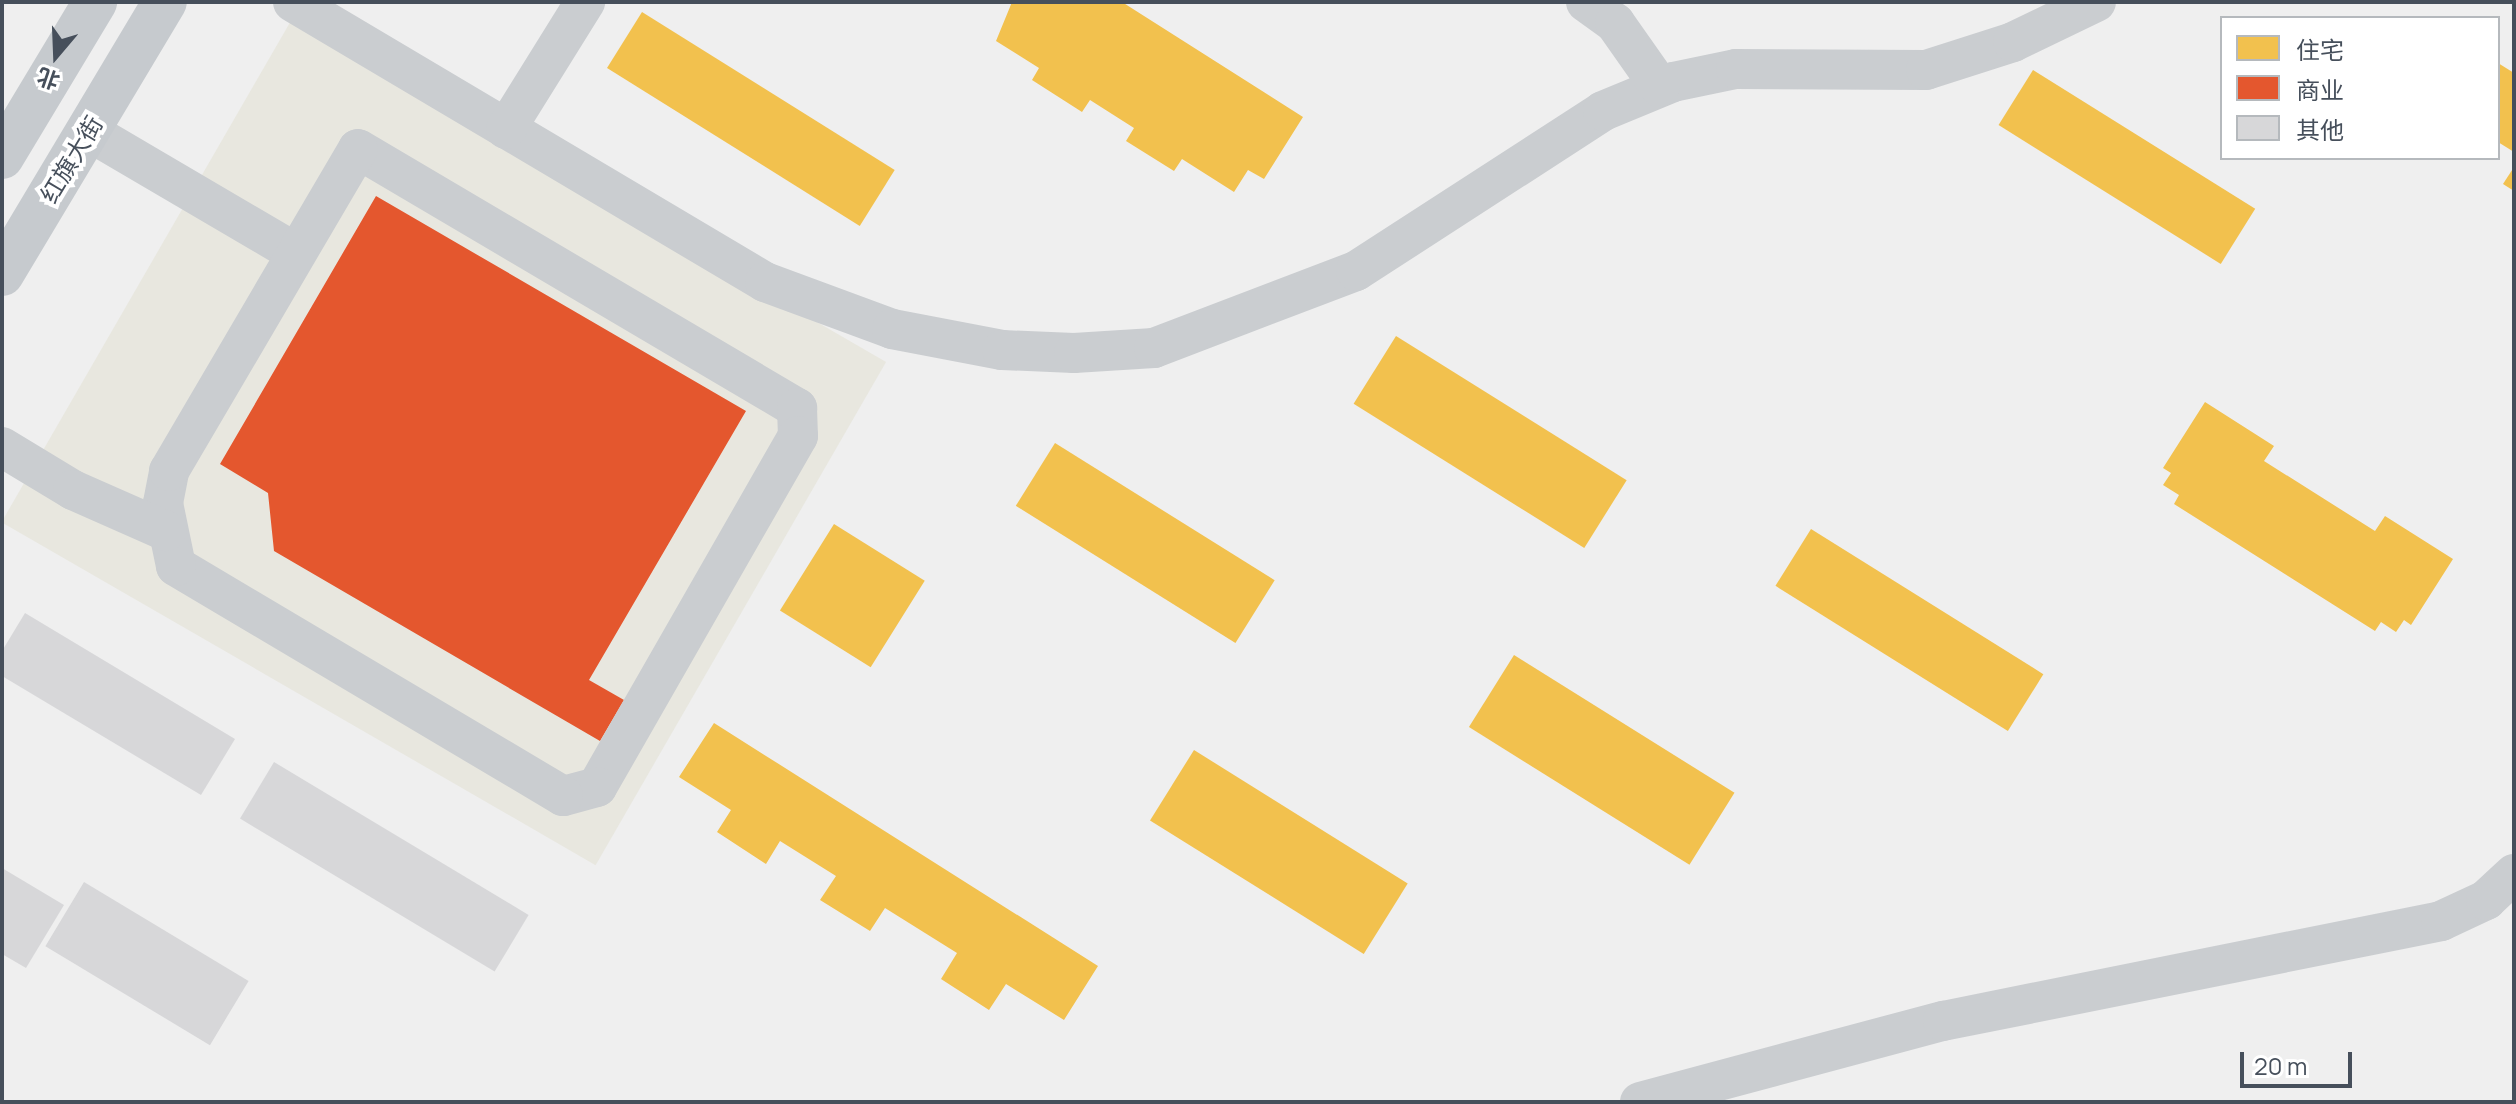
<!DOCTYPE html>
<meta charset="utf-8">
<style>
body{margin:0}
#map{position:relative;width:2516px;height:1104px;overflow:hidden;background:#efefef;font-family:Manrope,"Noto Sans SC",sans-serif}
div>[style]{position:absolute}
.commercial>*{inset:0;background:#e8e7df;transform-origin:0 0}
.homes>*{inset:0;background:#f2c14e;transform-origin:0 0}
.shops>*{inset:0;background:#e4572e}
.building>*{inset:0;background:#d7d7d9;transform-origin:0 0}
.minor>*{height:40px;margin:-20px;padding:0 20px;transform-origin:20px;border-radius:20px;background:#cacdd0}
.major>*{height:44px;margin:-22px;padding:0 22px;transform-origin:22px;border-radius:22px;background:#c6cace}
span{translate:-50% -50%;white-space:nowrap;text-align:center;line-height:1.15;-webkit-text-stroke:8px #fff;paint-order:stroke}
.street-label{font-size:24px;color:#464f5b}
.frame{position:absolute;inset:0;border:4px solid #464f5b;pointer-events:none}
.legend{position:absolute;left:2220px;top:16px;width:280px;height:144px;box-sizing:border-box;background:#fff;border:2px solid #b5b9bd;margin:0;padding:10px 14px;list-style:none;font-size:24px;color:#464f5b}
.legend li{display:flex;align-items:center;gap:16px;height:40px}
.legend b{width:40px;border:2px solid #b5b9bd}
.north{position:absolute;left:16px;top:16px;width:80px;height:80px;-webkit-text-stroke:6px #fff;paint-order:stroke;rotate:199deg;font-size:22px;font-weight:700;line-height:32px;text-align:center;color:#464f5b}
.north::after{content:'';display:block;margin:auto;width:28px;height:36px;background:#464f5b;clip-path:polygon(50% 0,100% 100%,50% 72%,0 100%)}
.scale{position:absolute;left:2240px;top:1052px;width:112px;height:36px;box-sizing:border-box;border:4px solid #464f5b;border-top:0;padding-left:10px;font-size:24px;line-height:28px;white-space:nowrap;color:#464f5b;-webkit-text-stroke:6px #fff;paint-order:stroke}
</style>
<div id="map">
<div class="commercial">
<div style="left:292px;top:19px;width:686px;height:581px;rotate:30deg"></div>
</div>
<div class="homes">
<div style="clip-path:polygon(1012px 2px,1122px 2px,1303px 117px,1264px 179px,1248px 170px,1234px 192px,1182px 159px,1174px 171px,1126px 141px,1134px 128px,1090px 100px,1082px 112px,1032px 80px,1039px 68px,996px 41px)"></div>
<div style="left:642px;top:12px;width:298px;height:66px;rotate:32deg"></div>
<div style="clip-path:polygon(2498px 63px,2514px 73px,2514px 152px,2498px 142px)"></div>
<div style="left:2033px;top:70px;width:262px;height:65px;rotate:32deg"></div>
<div style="clip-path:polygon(2514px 167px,2514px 191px,2503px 184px)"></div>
<div style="left:1396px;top:336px;width:272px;height:80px;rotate:32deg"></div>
<div style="clip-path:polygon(2205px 402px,2274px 446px,2264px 461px,2375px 531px,2385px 516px,2453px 559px,2411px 625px,2404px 620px,2396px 632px,2381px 622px,2375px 631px,2174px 504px,2179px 495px,2163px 485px,2171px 473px,2163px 468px)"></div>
<div style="left:1055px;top:443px;width:259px;height:74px;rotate:32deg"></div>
<div style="left:834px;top:524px;width:107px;height:102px;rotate:32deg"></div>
<div style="left:1811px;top:529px;width:274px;height:67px;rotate:32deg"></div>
<div style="left:1514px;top:655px;width:260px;height:85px;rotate:32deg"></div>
<div style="clip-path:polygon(714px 723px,1098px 966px,1064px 1020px,1006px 984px,989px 1010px,941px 979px,957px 953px,885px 908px,870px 931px,820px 900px,836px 876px,780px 841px,766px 864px,717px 832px,731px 810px,679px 777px)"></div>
<div style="left:1194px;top:750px;width:252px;height:83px;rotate:32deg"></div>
</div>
<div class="shops">
<div style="clip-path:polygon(376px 196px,746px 411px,589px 680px,624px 700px,600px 741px,274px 551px,268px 493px,220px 464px)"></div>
</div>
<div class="building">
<div style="clip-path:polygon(25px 613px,235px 739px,201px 795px,2px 676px,2px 651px)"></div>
<div style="left:274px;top:762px;width:297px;height:66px;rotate:31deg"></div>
<div style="clip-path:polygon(2px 868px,64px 905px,26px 968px,2px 954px)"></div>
<div style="left:84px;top:882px;width:192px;height:75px;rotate:31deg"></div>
</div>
<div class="minor">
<div style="left:293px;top:2px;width:549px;rotate:30.68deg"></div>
<div style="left:765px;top:282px;width:135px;rotate:20.3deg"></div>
<div style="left:892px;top:329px;width:112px;rotate:10.8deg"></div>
<div style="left:1002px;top:350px;width:72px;rotate:2.4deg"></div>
<div style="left:1074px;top:353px;width:80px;rotate:-3.6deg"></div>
<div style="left:1154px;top:348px;width:216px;rotate:-20.9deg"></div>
<div style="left:1356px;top:271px;width:294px;rotate:-32.9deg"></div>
<div style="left:1603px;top:111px;width:76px;rotate:-22.5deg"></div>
<div style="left:1673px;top:82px;width:64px;rotate:-11.7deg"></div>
<div style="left:1736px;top:69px;width:190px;rotate:0.3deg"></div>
<div style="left:1926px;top:70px;width:91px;rotate:-17.8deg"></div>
<div style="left:2013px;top:42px;width:92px;rotate:-25.7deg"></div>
<div style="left:1586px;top:2px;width:36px;rotate:36deg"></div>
<div style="left:1615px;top:23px;width:78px;rotate:54.9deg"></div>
<div style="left:506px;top:129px;width:150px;rotate:-58.1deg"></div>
<div style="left:88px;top:131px;width:241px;rotate:30.4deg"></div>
<div style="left:358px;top:149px;width:510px;rotate:30.54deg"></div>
<div style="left:797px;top:408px;width:28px;rotate:88deg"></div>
<div style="left:798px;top:436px;width:404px;rotate:119.8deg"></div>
<div style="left:597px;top:787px;width:35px;rotate:165deg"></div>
<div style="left:563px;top:796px;width:450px;rotate:-149.3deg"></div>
<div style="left:176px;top:566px;width:64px;rotate:-101.7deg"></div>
<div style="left:163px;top:503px;width:33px;rotate:-79deg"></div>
<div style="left:169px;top:471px;width:373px;rotate:-59.6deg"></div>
<div style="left:2px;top:447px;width:83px;rotate:31.2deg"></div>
<div style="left:73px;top:490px;width:102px;rotate:23.8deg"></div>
<div style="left:1640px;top:1102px;width:314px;rotate:-15deg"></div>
<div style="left:1943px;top:1021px;width:508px;rotate:-11.35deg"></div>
<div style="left:2441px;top:921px;width:50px;rotate:-25deg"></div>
<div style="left:2486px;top:900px;width:38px;rotate:-43deg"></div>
</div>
<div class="major">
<div style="left:2px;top:157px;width:181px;rotate:-59deg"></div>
<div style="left:2px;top:274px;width:317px;rotate:-59.1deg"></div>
</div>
<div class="street-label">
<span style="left:71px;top:159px;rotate:-59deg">红旗大街</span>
</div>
<div class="frame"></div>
<ul class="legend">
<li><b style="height:22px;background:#f2c14e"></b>住宅</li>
<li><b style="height:22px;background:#e4572e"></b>商业</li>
<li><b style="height:22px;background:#d7d7d9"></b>其他</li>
</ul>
<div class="north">北</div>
<div class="scale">20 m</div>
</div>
